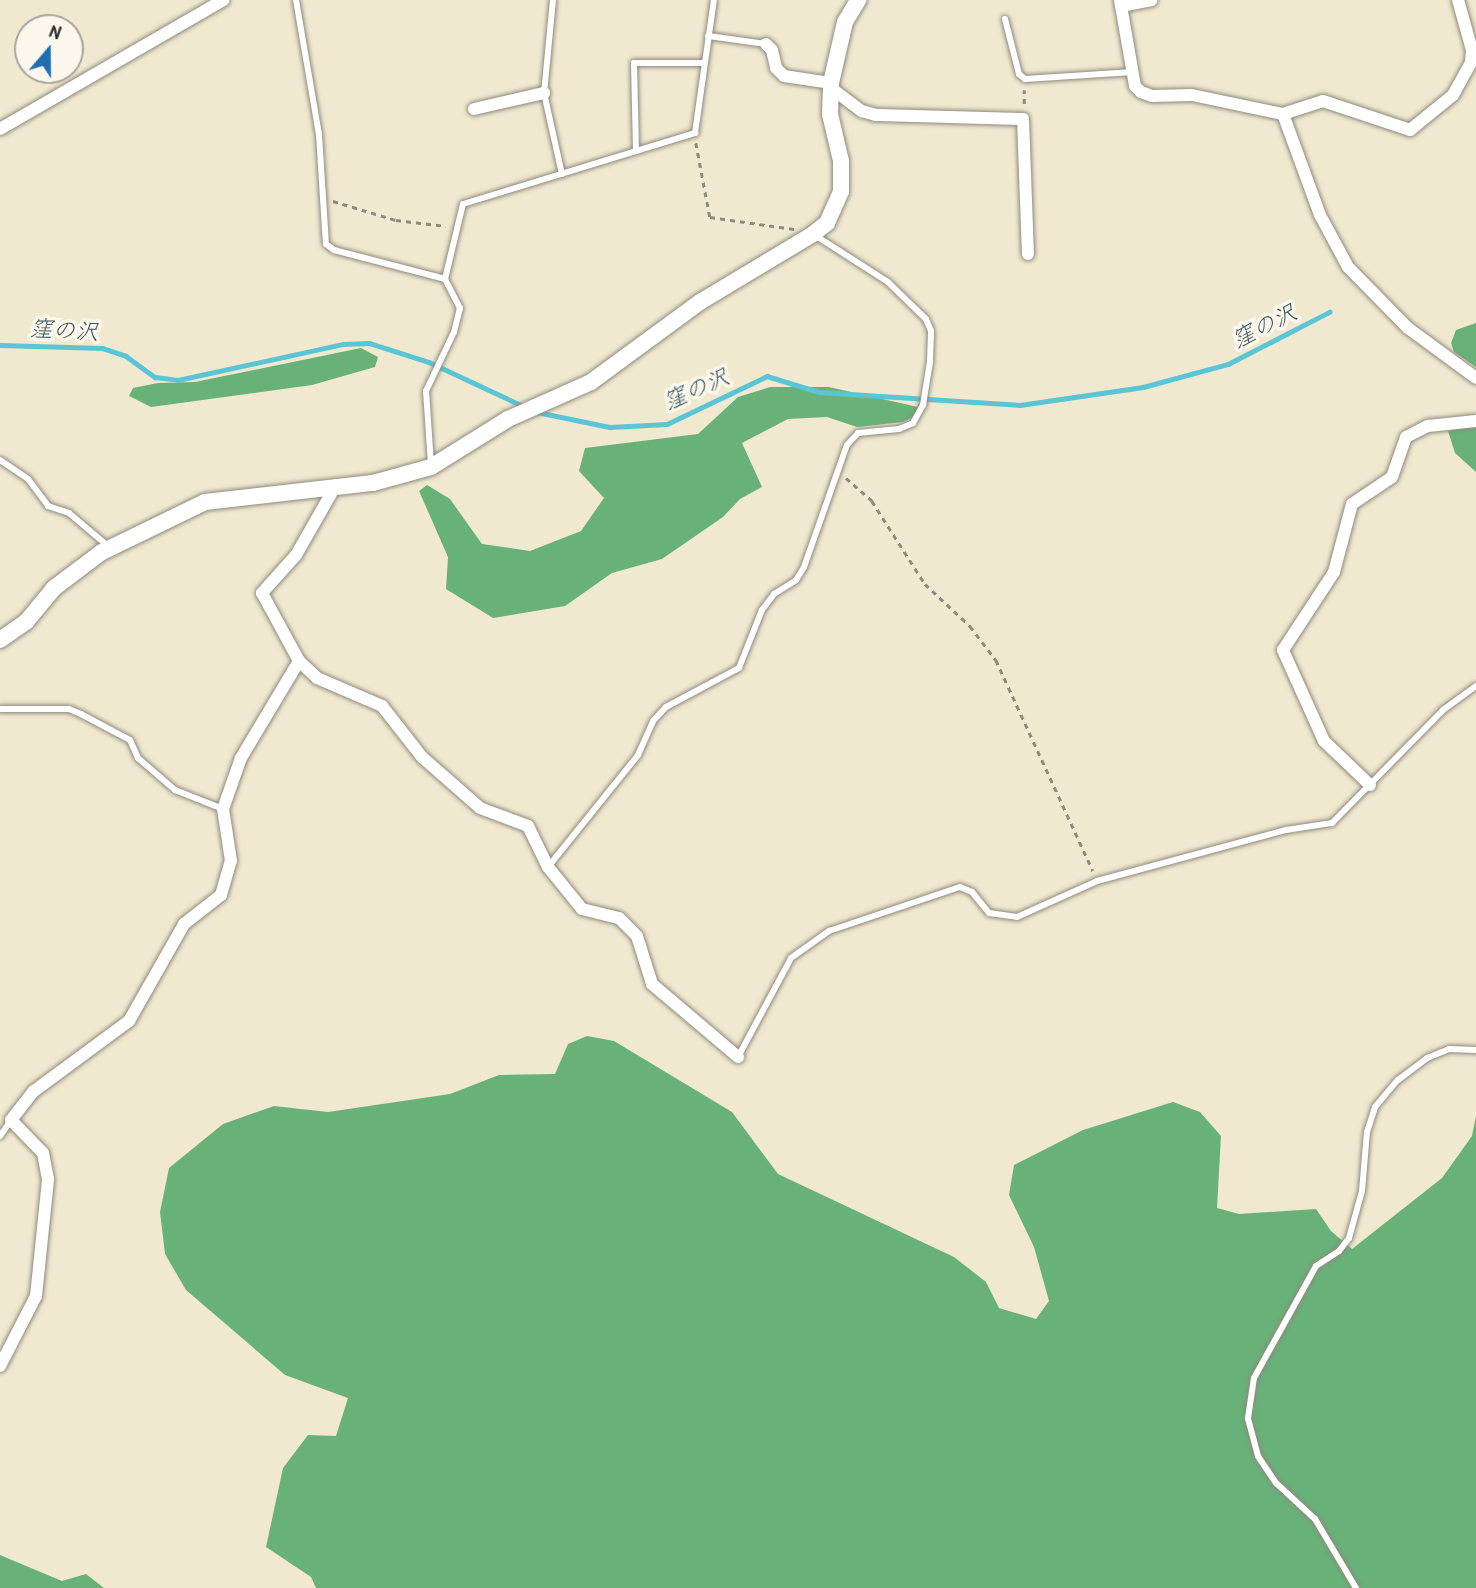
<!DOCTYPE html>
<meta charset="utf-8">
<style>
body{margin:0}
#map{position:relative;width:1476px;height:1588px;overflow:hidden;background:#f0e9d0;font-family:"Patrick Hand","Klee One",sans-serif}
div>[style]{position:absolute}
.forest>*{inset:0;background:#68b27a}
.stream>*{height:4.5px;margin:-2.25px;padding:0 2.25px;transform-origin:2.25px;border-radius:2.25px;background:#5ac5d5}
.path>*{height:2.5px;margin-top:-1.25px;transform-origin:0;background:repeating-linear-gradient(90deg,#8e8a7e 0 5px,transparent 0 10px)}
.roads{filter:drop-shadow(0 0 2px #8e8a7e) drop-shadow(0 0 2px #8e8a7e)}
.service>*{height:6px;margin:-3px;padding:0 3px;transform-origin:3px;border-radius:3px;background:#fff}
.minor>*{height:12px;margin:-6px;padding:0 6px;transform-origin:6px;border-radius:6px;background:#fff}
.tertiary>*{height:16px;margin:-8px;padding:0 8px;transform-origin:8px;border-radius:8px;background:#fff}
span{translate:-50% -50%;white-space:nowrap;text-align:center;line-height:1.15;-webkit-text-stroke:7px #fbf7ec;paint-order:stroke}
.water-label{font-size:23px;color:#39595e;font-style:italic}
.north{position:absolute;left:14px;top:14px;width:70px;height:70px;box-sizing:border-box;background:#fbf7ec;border:2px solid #a8a59f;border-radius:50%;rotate:20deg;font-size:19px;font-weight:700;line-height:28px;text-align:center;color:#2b2b2b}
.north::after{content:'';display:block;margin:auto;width:24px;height:32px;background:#1f6fb2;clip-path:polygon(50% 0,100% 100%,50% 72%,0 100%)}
</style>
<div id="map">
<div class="forest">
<div style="clip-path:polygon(1476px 323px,1476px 367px,1454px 352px,1451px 343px,1456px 330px)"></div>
<div style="clip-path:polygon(361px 348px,378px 357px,375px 367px,312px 385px,151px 407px,129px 396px,133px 388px,158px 383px,195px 382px)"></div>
<div style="clip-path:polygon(770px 387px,829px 387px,918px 407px,918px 415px,903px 422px,857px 427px,827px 417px,788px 419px,742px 443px,762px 487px,740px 499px,723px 517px,662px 559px,612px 573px,565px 606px,493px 618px,446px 589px,448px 557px,419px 491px,427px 485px,450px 499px,482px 544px,530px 551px,581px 531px,604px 498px,579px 471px,585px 448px,698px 434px,738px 397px)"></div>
<div style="clip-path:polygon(1476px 425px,1476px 472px,1455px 453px,1448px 431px)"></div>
<div style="clip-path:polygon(587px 1036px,614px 1041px,732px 1112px,778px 1174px,954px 1257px,986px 1282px,999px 1308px,1036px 1319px,1049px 1301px,1034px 1247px,1009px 1195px,1014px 1165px,1083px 1130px,1173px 1102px,1200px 1112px,1221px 1136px,1217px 1208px,1239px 1214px,1316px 1209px,1331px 1231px,1352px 1249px,1442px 1178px,1472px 1136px,1476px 1116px,1476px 1588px,316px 1588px,311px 1577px,266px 1547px,283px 1468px,308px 1435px,336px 1436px,348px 1398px,285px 1375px,186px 1290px,165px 1254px,160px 1212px,169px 1168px,223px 1124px,274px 1106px,328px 1112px,450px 1094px,499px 1075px,555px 1074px,568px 1044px)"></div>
<div style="clip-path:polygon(0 1555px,62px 1581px,86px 1574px,104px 1588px,0 1588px)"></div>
</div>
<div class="stream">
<div style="left:0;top:345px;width:102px;rotate:1.7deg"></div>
<div style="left:102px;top:348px;width:25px;rotate:18deg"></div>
<div style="left:126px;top:356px;width:36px;rotate:36deg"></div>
<div style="left:155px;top:377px;width:23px;rotate:7deg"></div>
<div style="left:178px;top:380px;width:169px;rotate:-12.3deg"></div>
<div style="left:343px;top:344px;width:26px;rotate:-2deg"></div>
<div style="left:369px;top:343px;width:63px;rotate:17.6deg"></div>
<div style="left:429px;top:362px;width:104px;rotate:25.1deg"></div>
<div style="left:537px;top:412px;width:75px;rotate:11.6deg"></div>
<div style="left:610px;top:427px;width:57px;rotate:-3deg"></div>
<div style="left:667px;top:424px;width:111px;rotate:-25.6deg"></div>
<div style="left:767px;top:376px;width:54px;rotate:17.1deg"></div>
<div style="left:819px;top:392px;width:201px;rotate:3.7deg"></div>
<div style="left:1020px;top:405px;width:124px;rotate:-8.3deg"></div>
<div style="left:1143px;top:387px;width:88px;rotate:-15.1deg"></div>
<div style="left:1228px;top:364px;width:114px;rotate:-27.2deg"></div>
</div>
<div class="path">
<div style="left:1024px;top:104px;width:14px;rotate:-90deg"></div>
<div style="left:696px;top:143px;width:75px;rotate:79.3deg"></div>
<div style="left:710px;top:217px;width:85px;rotate:8.1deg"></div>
<div style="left:333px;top:201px;width:66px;rotate:16.8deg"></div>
<div style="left:396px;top:220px;width:50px;rotate:6.8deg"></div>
<div style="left:846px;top:478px;width:35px;rotate:41deg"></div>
<div style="left:872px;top:501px;width:98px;rotate:57.4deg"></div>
<div style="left:925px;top:584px;width:62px;rotate:43deg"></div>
<div style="left:970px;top:626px;width:43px;rotate:52.6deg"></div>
<div style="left:996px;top:660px;width:232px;rotate:65.3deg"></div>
</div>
<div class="roads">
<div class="service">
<div style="left:296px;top:0;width:136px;rotate:80.3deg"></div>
<div style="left:319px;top:134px;width:110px;rotate:86.4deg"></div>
<div style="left:326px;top:244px;width:10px;rotate:37deg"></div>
<div style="left:334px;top:250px;width:115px;rotate:14.6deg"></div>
<div style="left:445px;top:279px;width:33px;rotate:63deg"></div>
<div style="left:460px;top:308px;width:25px;rotate:104deg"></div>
<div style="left:454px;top:332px;width:65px;rotate:115.4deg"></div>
<div style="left:426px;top:391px;width:74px;rotate:86.1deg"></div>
<div style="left:553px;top:0;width:93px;rotate:95.5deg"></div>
<div style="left:544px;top:93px;width:83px;rotate:77.5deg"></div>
<div style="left:1005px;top:19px;width:57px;rotate:75.7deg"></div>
<div style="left:1019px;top:74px;width:8px;rotate:40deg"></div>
<div style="left:1025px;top:79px;width:108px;rotate:-3.7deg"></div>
<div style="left:708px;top:36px;width:59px;rotate:7.9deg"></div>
<div style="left:636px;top:151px;width:88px;rotate:-91.3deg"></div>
<div style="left:634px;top:63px;width:69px"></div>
<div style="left:445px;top:279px;width:77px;rotate:-76.5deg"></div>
<div style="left:463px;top:204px;width:243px;rotate:-17deg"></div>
<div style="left:695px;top:133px;width:134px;rotate:-81.9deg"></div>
<div style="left:0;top:460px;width:34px;rotate:34deg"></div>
<div style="left:28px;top:479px;width:34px;rotate:53deg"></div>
<div style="left:48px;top:506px;width:22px;rotate:18deg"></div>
<div style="left:69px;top:513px;width:51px;rotate:40.2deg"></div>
<div style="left:0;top:709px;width:69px"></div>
<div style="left:69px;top:709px;width:13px;rotate:23deg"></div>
<div style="left:81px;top:714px;width:55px;rotate:28deg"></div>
<div style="left:130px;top:740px;width:20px;rotate:66deg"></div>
<div style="left:138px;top:758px;width:49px;rotate:40.9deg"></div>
<div style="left:175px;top:790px;width:52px;rotate:21.6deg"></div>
<div style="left:548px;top:867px;width:144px;rotate:-51.2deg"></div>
<div style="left:638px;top:755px;width:37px;rotate:-66deg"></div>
<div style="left:653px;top:721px;width:19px;rotate:-47deg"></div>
<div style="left:666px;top:707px;width:83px;rotate:-28.1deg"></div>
<div style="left:739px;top:668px;width:62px;rotate:-68.4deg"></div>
<div style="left:762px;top:610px;width:20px;rotate:-53deg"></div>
<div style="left:774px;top:594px;width:26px;rotate:-32deg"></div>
<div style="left:796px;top:580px;width:15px;rotate:-58deg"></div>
<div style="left:804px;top:567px;width:129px;rotate:-70.6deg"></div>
<div style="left:847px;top:445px;width:16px;rotate:-47deg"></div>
<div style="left:858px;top:433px;width:41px;rotate:-5.6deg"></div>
<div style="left:899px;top:429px;width:15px;rotate:-23deg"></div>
<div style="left:913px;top:423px;width:21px;rotate:-61deg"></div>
<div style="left:923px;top:405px;width:44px;rotate:-80.8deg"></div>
<div style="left:930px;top:362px;width:31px;rotate:-88deg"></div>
<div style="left:931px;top:331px;width:13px;rotate:-113deg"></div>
<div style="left:926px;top:319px;width:53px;rotate:-135.8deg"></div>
<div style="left:888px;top:282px;width:89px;rotate:-147.4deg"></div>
<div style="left:738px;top:1057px;width:112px;rotate:-61.8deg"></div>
<div style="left:791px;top:958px;width:47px;rotate:-35.4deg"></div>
<div style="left:829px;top:931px;width:138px;rotate:-18.6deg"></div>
<div style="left:960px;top:887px;width:13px;rotate:23deg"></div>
<div style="left:972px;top:892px;width:27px;rotate:51deg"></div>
<div style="left:989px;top:913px;width:28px;rotate:8deg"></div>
<div style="left:1017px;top:917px;width:88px;rotate:-24.2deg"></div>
<div style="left:1097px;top:881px;width:196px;rotate:-15.1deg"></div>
<div style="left:1286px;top:830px;width:47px;rotate:-8.7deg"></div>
<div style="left:1332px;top:823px;width:158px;rotate:-45.5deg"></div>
<div style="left:1443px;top:710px;width:41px;rotate:-36deg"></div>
<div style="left:0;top:1136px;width:19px;rotate:-55deg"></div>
<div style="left:1356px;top:1588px;width:80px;rotate:-120.7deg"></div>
<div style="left:1315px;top:1519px;width:53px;rotate:-137.3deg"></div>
<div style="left:1276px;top:1483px;width:32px;rotate:-124deg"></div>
<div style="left:1258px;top:1456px;width:39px;rotate:-105deg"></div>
<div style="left:1248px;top:1418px;width:40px;rotate:-81.5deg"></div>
<div style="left:1254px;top:1378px;width:128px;rotate:-61deg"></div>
<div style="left:1316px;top:1266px;width:27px;rotate:-33deg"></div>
<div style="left:1339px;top:1251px;width:16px;rotate:-52deg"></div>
<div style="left:1349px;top:1238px;width:49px;rotate:-74.5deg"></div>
<div style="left:1362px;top:1191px;width:59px;rotate:-85.2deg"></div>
<div style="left:1367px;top:1132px;width:26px;rotate:-72deg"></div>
<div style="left:1375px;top:1107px;width:35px;rotate:-50deg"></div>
<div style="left:1398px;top:1080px;width:36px;rotate:-37deg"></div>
<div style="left:1427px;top:1058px;width:24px;rotate:-22deg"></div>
<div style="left:1449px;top:1049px;width:27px;rotate:2deg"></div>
</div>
<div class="minor">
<div style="left:1120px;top:0;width:87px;rotate:80.1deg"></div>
<div style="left:1135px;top:86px;width:8px;rotate:45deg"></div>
<div style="left:1141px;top:92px;width:12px;rotate:20deg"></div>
<div style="left:1152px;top:96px;width:40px;rotate:-1.4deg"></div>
<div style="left:1192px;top:95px;width:93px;rotate:11.8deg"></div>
<div style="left:1283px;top:114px;width:42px;rotate:-18deg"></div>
<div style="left:1323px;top:101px;width:92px;rotate:18.4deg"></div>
<div style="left:1410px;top:130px;width:55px;rotate:-39.1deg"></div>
<div style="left:1453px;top:95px;width:37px;rotate:-61deg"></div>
<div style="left:1471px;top:63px;width:13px;rotate:-86deg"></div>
<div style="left:1472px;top:50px;width:52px;rotate:-105.6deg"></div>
<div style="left:1121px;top:6px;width:31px;rotate:-11deg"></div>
<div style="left:766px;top:44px;width:8px;rotate:45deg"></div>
<div style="left:772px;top:50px;width:18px;rotate:77deg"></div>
<div style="left:776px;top:68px;width:11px;rotate:45deg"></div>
<div style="left:784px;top:76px;width:48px;rotate:8.5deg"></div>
<div style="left:831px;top:88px;width:39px;rotate:37deg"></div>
<div style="left:862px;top:111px;width:15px;rotate:16deg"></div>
<div style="left:876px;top:115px;width:147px;rotate:1.6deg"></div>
<div style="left:1023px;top:119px;width:135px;rotate:87.9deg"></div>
<div style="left:474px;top:109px;width:72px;rotate:-12.9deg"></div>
<div style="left:1283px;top:114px;width:108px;rotate:69.9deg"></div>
<div style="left:1320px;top:215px;width:59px;rotate:61.7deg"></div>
<div style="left:1348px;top:267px;width:86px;rotate:45.5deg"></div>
<div style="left:1408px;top:328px;width:84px;rotate:36.3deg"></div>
<div style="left:0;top:129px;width:258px;rotate:-30deg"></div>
<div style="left:336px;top:485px;width:81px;rotate:119.7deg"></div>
<div style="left:296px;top:555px;width:51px;rotate:131.8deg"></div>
<div style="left:262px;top:593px;width:77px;rotate:61.4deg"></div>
<div style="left:299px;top:661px;width:25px;rotate:43deg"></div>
<div style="left:317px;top:678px;width:71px;rotate:23.3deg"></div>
<div style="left:382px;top:706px;width:65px;rotate:51.9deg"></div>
<div style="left:422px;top:757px;width:77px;rotate:41.3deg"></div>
<div style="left:480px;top:808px;width:51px;rotate:20.6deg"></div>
<div style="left:528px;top:826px;width:46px;rotate:64deg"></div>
<div style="left:548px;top:867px;width:54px;rotate:51deg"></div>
<div style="left:582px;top:909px;width:38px;rotate:14deg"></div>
<div style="left:619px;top:918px;width:25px;rotate:45deg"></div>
<div style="left:637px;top:936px;width:50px;rotate:72.6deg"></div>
<div style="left:652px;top:984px;width:113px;rotate:40.3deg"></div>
<div style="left:1370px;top:785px;width:64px;rotate:-136.3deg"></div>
<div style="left:1324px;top:741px;width:100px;rotate:-114.3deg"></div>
<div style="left:1283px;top:650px;width:93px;rotate:-56.8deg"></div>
<div style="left:1334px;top:572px;width:70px;rotate:-75.2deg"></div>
<div style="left:1352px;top:504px;width:48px;rotate:-34deg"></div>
<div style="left:1392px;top:477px;width:42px;rotate:-70.7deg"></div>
<div style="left:1406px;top:437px;width:25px;rotate:-27deg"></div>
<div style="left:1428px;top:426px;width:48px;rotate:-5.9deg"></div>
<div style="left:0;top:1366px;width:79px;rotate:-62.8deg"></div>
<div style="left:36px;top:1296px;width:118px;rotate:-84.1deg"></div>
<div style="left:48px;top:1179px;width:26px;rotate:-101deg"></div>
<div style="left:43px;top:1153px;width:46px;rotate:-134.1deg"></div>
<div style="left:11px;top:1120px;width:37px;rotate:-52deg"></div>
<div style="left:34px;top:1091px;width:118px;rotate:-36.4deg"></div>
<div style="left:129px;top:1021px;width:112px;rotate:-60.4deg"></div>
<div style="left:184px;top:924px;width:47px;rotate:-38.1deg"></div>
<div style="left:221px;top:895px;width:35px;rotate:-74deg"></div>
<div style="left:231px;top:861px;width:53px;rotate:-98.7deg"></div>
<div style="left:223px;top:809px;width:54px;rotate:-70.6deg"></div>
<div style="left:241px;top:758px;width:113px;rotate:-59.1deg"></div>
</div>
<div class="tertiary">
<div style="left:0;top:640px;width:32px;rotate:-35deg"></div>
<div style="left:26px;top:622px;width:44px;rotate:-50.5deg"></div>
<div style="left:54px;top:588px;width:60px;rotate:-36.9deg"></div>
<div style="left:102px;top:552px;width:114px;rotate:-25.9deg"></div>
<div style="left:205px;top:502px;width:169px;rotate:-6.5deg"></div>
<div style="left:373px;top:483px;width:60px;rotate:-15.4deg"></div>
<div style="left:431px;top:467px;width:91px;rotate:-31.9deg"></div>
<div style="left:508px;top:419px;width:91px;rotate:-24deg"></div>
<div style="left:591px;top:382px;width:135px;rotate:-36.3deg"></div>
<div style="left:700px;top:302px;width:132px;rotate:-31deg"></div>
<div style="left:813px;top:234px;width:18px;rotate:-38deg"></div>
<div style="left:827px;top:223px;width:35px;rotate:-66deg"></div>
<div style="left:841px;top:191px;width:30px;rotate:-90deg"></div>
<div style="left:841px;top:161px;width:48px;rotate:-103.2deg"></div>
<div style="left:830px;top:114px;width:31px;rotate:-88deg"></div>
<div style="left:831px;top:83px;width:63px;rotate:-77.1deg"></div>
<div style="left:845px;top:22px;width:26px;rotate:-59deg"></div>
</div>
</div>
<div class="water-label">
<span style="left:1264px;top:326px;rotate:-27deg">窪の沢</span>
<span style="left:64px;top:330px;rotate:3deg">窪の沢</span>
<span style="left:696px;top:389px;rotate:-24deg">窪の沢</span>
</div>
<div class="north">N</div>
</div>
